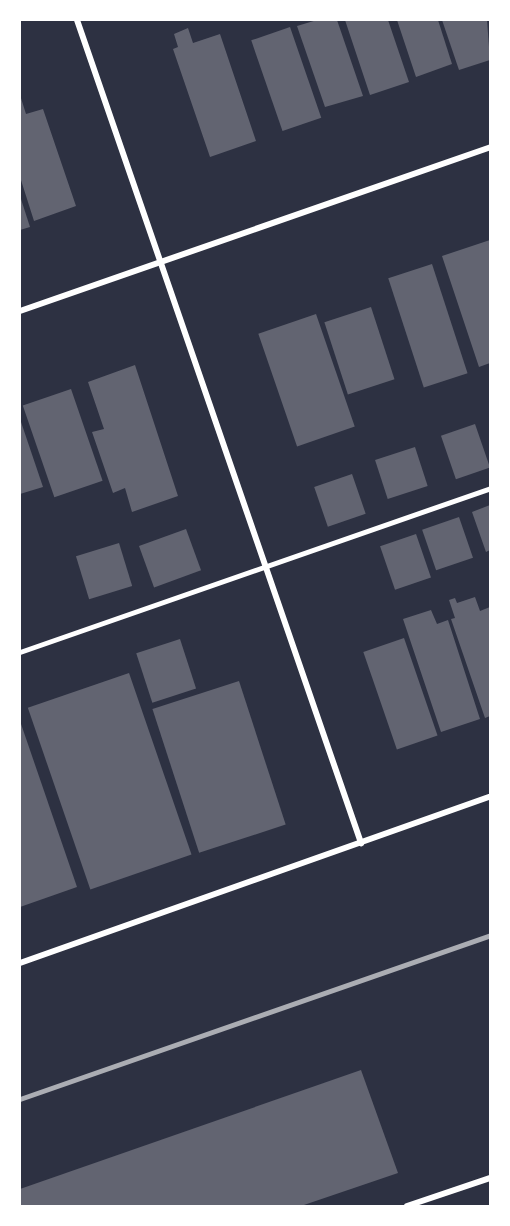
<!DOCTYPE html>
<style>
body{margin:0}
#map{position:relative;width:510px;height:1226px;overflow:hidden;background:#2d3142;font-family:Mulish,sans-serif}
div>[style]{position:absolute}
.building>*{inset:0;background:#626471;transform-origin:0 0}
.service>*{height:4.5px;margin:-2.25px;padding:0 2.25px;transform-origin:2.25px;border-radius:2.25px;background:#fff}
.minor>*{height:6px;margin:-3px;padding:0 3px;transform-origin:3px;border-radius:3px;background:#fff}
.rail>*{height:4.5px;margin:-2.25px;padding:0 2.25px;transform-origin:2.25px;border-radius:2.25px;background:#abadb3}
span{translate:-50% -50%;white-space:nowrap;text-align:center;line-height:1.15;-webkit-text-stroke:5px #fff;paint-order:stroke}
.frame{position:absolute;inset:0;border:21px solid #fff;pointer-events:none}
</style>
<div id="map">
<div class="building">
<div style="clip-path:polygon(317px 20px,337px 20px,363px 96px,325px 107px,297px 26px)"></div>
<div style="clip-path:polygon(345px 20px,388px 20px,409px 82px,370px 95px)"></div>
<div style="clip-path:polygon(397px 20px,438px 20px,452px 64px,416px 77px)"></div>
<div style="clip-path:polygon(442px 20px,487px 20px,490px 60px,459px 70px)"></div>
<div style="left:290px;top:27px;width:96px;height:41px;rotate:71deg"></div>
<div style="clip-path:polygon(188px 28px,193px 43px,220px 34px,256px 141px,210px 157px,173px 49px,178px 47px,174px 34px)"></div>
<div style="clip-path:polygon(20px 95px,26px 114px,43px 109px,76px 206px,34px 221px,20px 177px)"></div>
<div style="clip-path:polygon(20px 196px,30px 227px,20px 230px)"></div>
<div style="clip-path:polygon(490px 240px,490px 363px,479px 367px,442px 256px)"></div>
<div style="left:432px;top:264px;width:115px;height:46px;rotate:72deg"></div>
<div style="left:371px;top:307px;width:76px;height:49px;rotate:72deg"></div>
<div style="left:316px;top:314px;width:119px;height:61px;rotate:71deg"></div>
<div style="clip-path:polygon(135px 365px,178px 496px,132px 512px,125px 488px,113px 493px,92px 432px,104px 429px,88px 382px)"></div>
<div style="left:71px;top:389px;width:97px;height:51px;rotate:71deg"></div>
<div style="clip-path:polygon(20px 419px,43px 487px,20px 494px)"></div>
<div style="left:475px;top:424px;width:46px;height:36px;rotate:71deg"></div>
<div style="left:415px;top:447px;width:41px;height:42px;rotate:72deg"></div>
<div style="left:352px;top:474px;width:42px;height:40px;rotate:71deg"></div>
<div style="clip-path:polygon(490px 505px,490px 550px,486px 552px,472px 512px)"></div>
<div style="left:459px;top:517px;width:43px;height:39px;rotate:71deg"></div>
<div style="left:186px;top:529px;width:44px;height:50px;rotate:70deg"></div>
<div style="left:416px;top:534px;width:46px;height:38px;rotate:71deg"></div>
<div style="left:119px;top:543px;width:45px;height:45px;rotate:73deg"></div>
<div style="clip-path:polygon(475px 597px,480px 611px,490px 607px,490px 716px,485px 718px,451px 619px,455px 618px,449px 600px,455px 598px,457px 603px)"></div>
<div style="clip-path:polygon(431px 610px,437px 624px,448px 620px,480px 719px,441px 732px,403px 619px)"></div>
<div style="left:404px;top:638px;width:103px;height:43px;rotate:71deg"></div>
<div style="left:180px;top:639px;width:52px;height:46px;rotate:72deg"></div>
<div style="left:129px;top:673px;width:192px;height:107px;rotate:71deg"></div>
<div style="left:239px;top:681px;width:151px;height:91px;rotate:72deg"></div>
<div style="clip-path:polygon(20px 721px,77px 887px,20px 907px)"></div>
<div style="clip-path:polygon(361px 1070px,398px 1173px,301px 1206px,20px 1206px,20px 1189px)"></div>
</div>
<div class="service">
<div style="left:20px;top:652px;width:498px;rotate:-19.2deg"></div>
</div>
<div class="minor">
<div style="left:77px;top:20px;width:871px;rotate:70.96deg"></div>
<div style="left:20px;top:311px;width:498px;rotate:-19.2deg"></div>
<div style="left:20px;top:963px;width:498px;rotate:-19.5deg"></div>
<div style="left:407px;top:1206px;width:88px;rotate:-18.6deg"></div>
</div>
<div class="rail">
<div style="left:20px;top:1099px;width:498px;rotate:-19.2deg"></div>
</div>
<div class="frame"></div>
</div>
